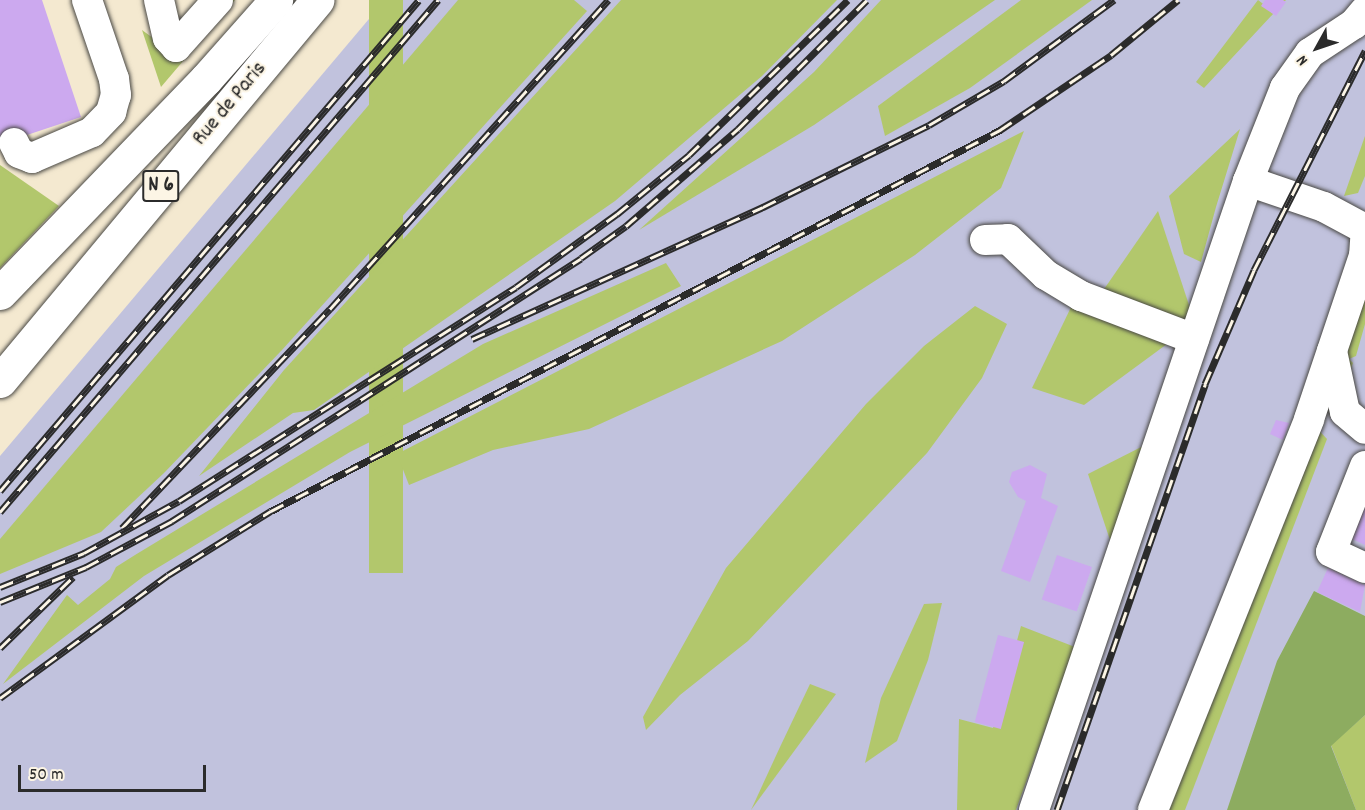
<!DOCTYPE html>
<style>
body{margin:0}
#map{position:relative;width:1365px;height:810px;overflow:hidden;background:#f4e9d0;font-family:Dekko,sans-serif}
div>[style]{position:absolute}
.industrial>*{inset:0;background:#c1c2dd}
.green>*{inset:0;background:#b2c76c;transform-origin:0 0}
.forest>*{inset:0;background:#8dac60}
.building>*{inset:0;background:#cca9ef;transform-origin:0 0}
.roads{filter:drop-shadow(0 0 2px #494844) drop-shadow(0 0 2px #494844)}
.minor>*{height:30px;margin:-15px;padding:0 15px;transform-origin:15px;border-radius:15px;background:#fff}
.major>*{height:33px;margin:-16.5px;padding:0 16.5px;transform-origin:16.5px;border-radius:16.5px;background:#fff}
.rail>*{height:7px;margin-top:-3.5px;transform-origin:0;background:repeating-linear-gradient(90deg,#fcf5e5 0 14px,#2b2b2b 0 28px);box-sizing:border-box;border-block:2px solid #2b2b2b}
span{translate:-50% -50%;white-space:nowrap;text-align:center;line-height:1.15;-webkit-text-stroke:4.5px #fcf5e5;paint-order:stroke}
.shield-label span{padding:2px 4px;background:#fcf5e5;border:2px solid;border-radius:4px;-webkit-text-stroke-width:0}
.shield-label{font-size:21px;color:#2b2b2b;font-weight:700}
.street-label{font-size:22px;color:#2b2b2b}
.north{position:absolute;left:1287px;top:18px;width:60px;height:60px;-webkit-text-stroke:4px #fcf5e5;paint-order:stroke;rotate:230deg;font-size:16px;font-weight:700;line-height:24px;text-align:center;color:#2b2b2b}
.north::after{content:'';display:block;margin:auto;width:21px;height:27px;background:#2b2b2b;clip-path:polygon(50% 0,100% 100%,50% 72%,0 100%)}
.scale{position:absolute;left:18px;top:765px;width:188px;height:27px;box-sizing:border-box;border:3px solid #2b2b2b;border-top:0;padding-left:8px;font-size:18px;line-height:21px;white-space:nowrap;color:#2b2b2b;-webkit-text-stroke:4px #fcf5e5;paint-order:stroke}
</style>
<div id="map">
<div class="industrial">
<div style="clip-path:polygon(385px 0,1365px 0,1365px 810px,0 810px,0 456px)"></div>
</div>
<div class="green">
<div style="clip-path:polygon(227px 0,235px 0,161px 87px,142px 30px,168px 49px)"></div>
<div style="left:369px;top:0;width:34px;height:573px"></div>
<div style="clip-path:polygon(458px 0,574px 0,587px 11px,282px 350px,164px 473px,101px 532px,0 574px,0 539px)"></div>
<div style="clip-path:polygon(621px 0,837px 0,762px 76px,615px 201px,314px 410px,293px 413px,199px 476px,284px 370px)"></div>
<div style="clip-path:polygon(881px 0,995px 0,814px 125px,639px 230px,814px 72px)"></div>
<div style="clip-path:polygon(1021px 0,1092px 0,970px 88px,885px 136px,878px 106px)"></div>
<div style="clip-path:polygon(1258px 0,1270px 9px,1278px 0,1286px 0,1204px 88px,1196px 82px)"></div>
<div style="clip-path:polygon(1240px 129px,1216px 207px,1201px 262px,1184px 254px,1169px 196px)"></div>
<div style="clip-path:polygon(1024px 131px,1001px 188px,915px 255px,782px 341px,589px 429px,493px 450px,409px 485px,397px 454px)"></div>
<div style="clip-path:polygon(1365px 136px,1365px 176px,1358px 193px,1344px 196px)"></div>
<div style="clip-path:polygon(0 165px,59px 206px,0 268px)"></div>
<div style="clip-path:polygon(1158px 211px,1190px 308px,1191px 328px,1100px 295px)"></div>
<div style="clip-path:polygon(666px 263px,681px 286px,350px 452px,144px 576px,3px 684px,67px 595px,78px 605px,110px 579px,116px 567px,135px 555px,483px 344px)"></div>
<div style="clip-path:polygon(1365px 275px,1365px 324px,1356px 356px,1349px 359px,1353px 363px,1345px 383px,1338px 352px)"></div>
<div style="clip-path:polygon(1074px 301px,1167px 344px,1084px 405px,1032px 388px)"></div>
<div style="clip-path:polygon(975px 306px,1007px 324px,982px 378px,927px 453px,748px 641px,680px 695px,646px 730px,643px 717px,726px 568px,866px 404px,924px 346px)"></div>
<div style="clip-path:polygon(1312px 423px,1327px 439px,1185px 810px,1159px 810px)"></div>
<div style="clip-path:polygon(1151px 442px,1112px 546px,1088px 474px)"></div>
<div style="clip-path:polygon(942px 603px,928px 660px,897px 741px,865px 763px,881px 698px,924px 604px)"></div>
<div style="clip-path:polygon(1021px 626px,1075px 647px,1016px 810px,957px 810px,959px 719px,993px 728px)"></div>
<div style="clip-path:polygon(810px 684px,836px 694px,751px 810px,780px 747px)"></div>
<div style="clip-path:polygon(1365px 715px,1365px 810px,1356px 810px,1331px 745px)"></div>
</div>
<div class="forest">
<div style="clip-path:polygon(1314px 591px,1365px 616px,1365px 715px,1331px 746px,1356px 810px,1227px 810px,1277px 661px)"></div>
</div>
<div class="building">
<div style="clip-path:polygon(0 0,42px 0,81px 117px,0 144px)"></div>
<div style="clip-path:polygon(1265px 0,1283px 0,1286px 2px,1276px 16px,1261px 6px)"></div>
<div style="clip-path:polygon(1276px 420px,1289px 423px,1283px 440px,1270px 434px)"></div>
<div style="clip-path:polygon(1030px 465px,1047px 474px,1041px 498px,1058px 506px,1030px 582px,1001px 571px,1026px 501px,1018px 497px,1009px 482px,1012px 472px)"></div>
<div style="clip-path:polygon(1365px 493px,1365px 545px,1346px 536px)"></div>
<div style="left:1057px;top:555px;width:37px;height:47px;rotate:19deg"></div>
<div style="clip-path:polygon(1328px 568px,1365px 585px,1360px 612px,1317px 592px)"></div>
<div style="left:998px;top:635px;width:27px;height:90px;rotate:15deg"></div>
</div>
<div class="roads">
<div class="minor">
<div style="left:159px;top:0;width:39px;rotate:77deg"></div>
<div style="left:168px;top:38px;width:12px;rotate:48deg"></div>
<div style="left:176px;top:47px;width:63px;rotate:-48.2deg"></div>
<div style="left:14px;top:143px;width:11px;rotate:63deg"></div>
<div style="left:19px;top:153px;width:14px;rotate:21deg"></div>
<div style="left:32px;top:158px;width:65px;rotate:-23.4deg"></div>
<div style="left:92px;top:132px;width:28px;rotate:-46deg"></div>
<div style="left:111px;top:112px;width:18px;rotate:-74deg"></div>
<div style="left:116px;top:95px;width:16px;rotate:-97deg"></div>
<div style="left:114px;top:79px;width:83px;rotate:-108.9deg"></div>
<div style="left:1248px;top:181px;width:80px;rotate:18.9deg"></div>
<div style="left:1324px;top:207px;width:47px;rotate:28.2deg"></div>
<div style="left:985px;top:240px;width:23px;rotate:-2deg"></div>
<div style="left:1008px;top:239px;width:52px;rotate:43.5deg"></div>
<div style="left:1046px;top:275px;width:41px;rotate:31deg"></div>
<div style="left:1081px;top:296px;width:121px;rotate:20.8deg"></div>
<div style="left:1332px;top:351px;width:62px;rotate:78deg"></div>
<div style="left:1345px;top:412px;width:26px;rotate:40deg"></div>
<div style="left:1365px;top:466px;width:92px;rotate:111.6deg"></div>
<div style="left:1331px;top:552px;width:38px;rotate:25deg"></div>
<div style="left:1034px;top:810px;width:664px;rotate:-71.21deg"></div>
<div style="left:1248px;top:181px;width:100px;rotate:-68.3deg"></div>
<div style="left:1285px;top:88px;width:43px;rotate:-54.5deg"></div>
<div style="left:1310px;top:53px;width:53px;rotate:-33.4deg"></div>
<div style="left:1354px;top:24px;width:17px;rotate:-50deg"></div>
<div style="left:1153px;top:810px;width:421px;rotate:-68.2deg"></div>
<div style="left:1309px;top:419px;width:172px;rotate:-71.4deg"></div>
<div style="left:1364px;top:256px;width:16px;rotate:-86deg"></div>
</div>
<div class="major">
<div style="left:0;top:293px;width:297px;rotate:-46.1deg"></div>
<div style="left:206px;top:79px;width:106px;rotate:-48.5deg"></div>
<div style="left:0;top:381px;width:496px;rotate:-50.2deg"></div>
</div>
</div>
<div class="rail">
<div style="left:472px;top:339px;width:320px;rotate:-24.4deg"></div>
<div style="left:763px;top:207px;width:185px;rotate:-26.3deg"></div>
<div style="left:929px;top:125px;width:87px;rotate:-30.4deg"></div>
<div style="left:1004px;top:81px;width:137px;rotate:-36.4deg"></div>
<div style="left:0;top:491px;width:645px;rotate:-49.52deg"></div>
<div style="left:0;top:512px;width:674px;rotate:-49.45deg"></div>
<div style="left:122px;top:528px;width:302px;rotate:-46.5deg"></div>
<div style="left:330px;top:309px;width:416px;rotate:-48deg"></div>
<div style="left:0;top:587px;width:91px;rotate:-22deg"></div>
<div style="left:84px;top:553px;width:108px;rotate:-28.7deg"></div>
<div style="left:179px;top:501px;width:399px;rotate:-32.4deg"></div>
<div style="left:516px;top:287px;width:125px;rotate:-35.9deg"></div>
<div style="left:617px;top:214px;width:93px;rotate:-39.3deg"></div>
<div style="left:689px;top:155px;width:222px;rotate:-44.3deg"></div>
<div style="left:0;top:602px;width:93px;rotate:-22.1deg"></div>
<div style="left:86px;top:567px;width:98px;rotate:-28.1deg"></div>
<div style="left:172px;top:521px;width:486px;rotate:-32.7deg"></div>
<div style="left:581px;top:258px;width:55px;rotate:-35.4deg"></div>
<div style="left:626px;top:226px;width:148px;rotate:-40.9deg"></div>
<div style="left:738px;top:129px;width:182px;rotate:-45deg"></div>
<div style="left:0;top:648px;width:102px;rotate:-44.2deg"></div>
<div style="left:0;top:698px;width:208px;rotate:-36.2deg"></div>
<div style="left:168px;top:575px;width:121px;rotate:-31.9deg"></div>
<div style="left:271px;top:511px;width:823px;rotate:-27.59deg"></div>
<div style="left:1000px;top:130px;width:134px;rotate:-34deg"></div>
<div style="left:1111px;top:55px;width:87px;rotate:-39.4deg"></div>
<div style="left:1057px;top:810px;width:451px;rotate:-70.8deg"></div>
<div style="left:1205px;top:384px;width:124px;rotate:-66.7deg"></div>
<div style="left:1254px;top:270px;width:246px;rotate:-63.1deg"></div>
</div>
<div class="shield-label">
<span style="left:161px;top:186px">N 6</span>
</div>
<div class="street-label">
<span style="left:230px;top:104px;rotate:-50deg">Rue de Paris</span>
</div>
<div class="north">N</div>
<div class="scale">50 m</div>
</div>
